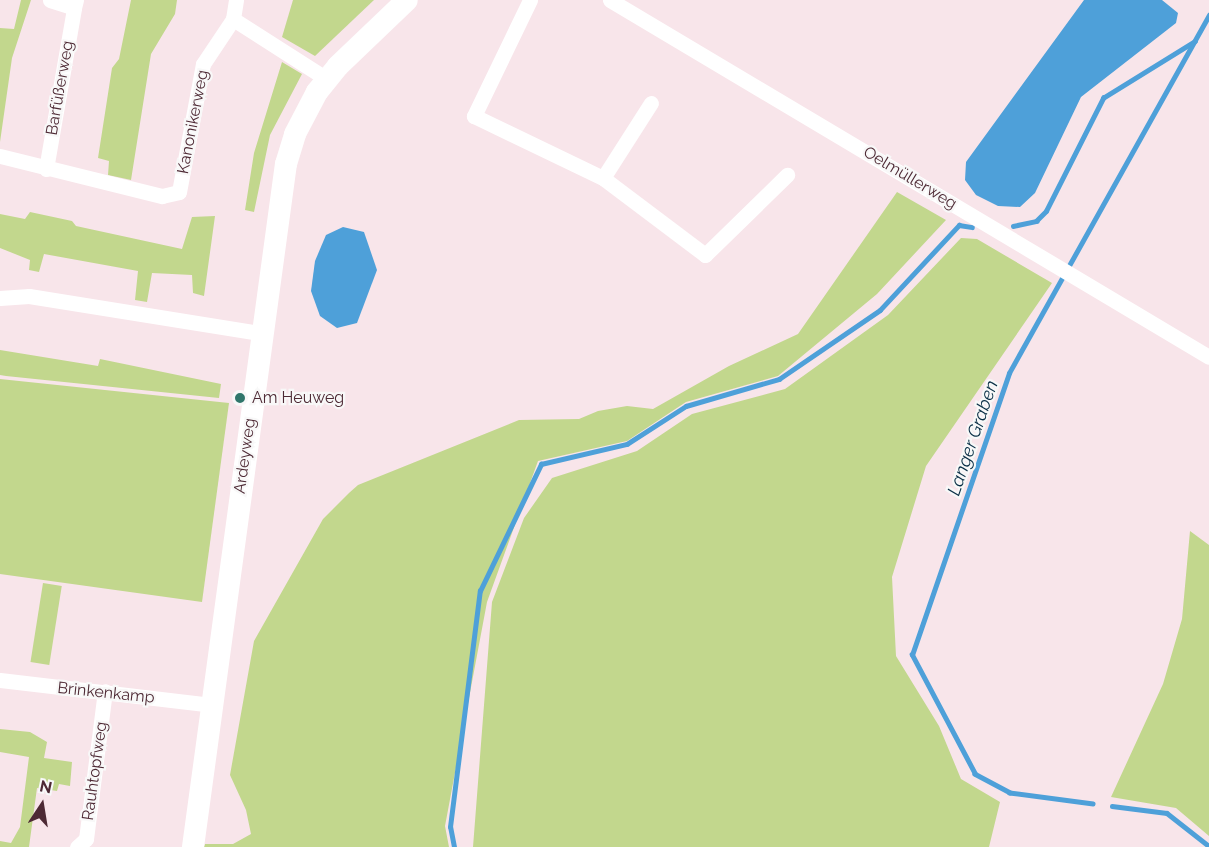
<!DOCTYPE html>
<meta charset="utf-8">
<style>
body{margin:0}
#map{position:relative;width:1209px;height:847px;overflow:hidden;background:#f8e5ea;font-family:Raleway,sans-serif}
div>[style]{position:absolute}
.green>*{inset:0;background:#c2d78d;transform-origin:0 0}
.water>*{inset:0;background:#4ea0d9}
.stream>*{height:4.5px;margin:-2.25px;padding:0 2.25px;transform-origin:2.25px;border-radius:2.25px;background:#4ea0d9}
.street>*{height:15px;margin:-7.5px;padding:0 7.5px;transform-origin:7.5px;border-radius:7.5px;background:#fff}
.secondary>*{height:22px;margin:-11px;padding:0 11px;transform-origin:11px;border-radius:11px;background:#fff}
.dots>*{width:16px;height:16px;translate:-50% -50%;box-sizing:border-box;border:3px solid #f8f8f8;border-radius:50%}
span{translate:-50% -50%;white-space:nowrap;text-align:center;line-height:1.15;-webkit-text-stroke:4.5px #f8f8f8;paint-order:stroke}
.street-label{font-size:16px;color:#4d2934}
.poi-label{font-size:16px;color:#4d2934}
.left{translate:0 -50%;text-align:left}
.water-label{font-size:18px;color:#082d44;font-style:italic}
.north{position:absolute;left:12px;top:775px;width:60px;height:60px;-webkit-text-stroke:4px #f8f8f8;paint-order:stroke;rotate:12deg;font-size:16px;font-weight:700;line-height:24px;text-align:center;color:#4d2934}
.north::after{content:'';display:block;margin:auto;width:21px;height:27px;background:#4d2934;clip-path:polygon(50% 0,100% 100%,50% 72%,0 100%)}
</style>
<div id="map">
<div class="green">
<div style="clip-path:polygon(21px 0,31px 0,12px 58px,0 142px,0 28px,14px 29px)"></div>
<div style="clip-path:polygon(131px 0,177px 0,175px 14px,151px 54px,131px 180px,108px 175px,109px 161px,98px 158px,112px 68px,119px 59px)"></div>
<div style="clip-path:polygon(293px 0,374px 0,315px 56px,282px 37px)"></div>
<div style="clip-path:polygon(282px 62px,302px 74px,270px 135px,254px 212px,245px 210px,254px 153px)"></div>
<div style="clip-path:polygon(897px 192px,946px 220px,877px 294px,778px 376px,686px 402px,627px 441px,538px 461px,487px 602px,445px 826px,449px 847px,204px 847px,205px 844px,233px 844px,251px 834px,246px 810px,230px 775px,254px 641px,323px 519px,349px 493px,358px 485px,519px 420px,579px 419px,598px 411px,627px 406px,653px 409px,729px 366px,798px 334px)"></div>
<div style="clip-path:polygon(30px 212px,72px 221px,76px 226px,182px 249px,192px 217px,215px 216px,204px 296px,193px 293px,192px 275px,152px 273px,147px 302px,135px 300px,138px 271px,44px 254px,39px 272px,29px 270px,30px 260px,0 248px,0 214px,25px 219px)"></div>
<div style="clip-path:polygon(961px 238px,977px 239px,1052px 283px,926px 466px,892px 577px,896px 656px,939px 726px,961px 779px,1000px 802px,989px 847px,473px 847px,492px 602px,524px 518px,552px 478px,637px 451px,692px 414px,785px 389px,888px 315px)"></div>
<div style="clip-path:polygon(0 350px,98px 366px,100px 359px,221px 384px,219px 398px,6px 376px,0 375px)"></div>
<div style="clip-path:polygon(0 379px,229px 403px,202px 602px,0 574px)"></div>
<div style="clip-path:polygon(1190px 531px,1209px 545px,1209px 836px,1176px 808px,1111px 797px,1163px 684px,1182px 619px)"></div>
<div style="left:43px;top:583px;width:19px;height:80px;rotate:9deg"></div>
<div style="clip-path:polygon(0 729px,30px 732px,47px 742px,44px 758px,72px 762px,70px 786px,59px 784px,57px 791px,37px 788px,29px 847px,0 847px,0 841px,11px 843px,20px 827px,29px 757px,0 752px)"></div>
</div>
<div class="water">
<div style="clip-path:polygon(1084px 0,1162px 0,1178px 13px,1176px 23px,1081px 97px,1035px 193px,1020px 207px,998px 206px,976px 195px,965px 180px,966px 162px)"></div>
<div style="clip-path:polygon(343px 227px,364px 232px,377px 270px,357px 323px,337px 328px,320px 316px,311px 291px,315px 261px,326px 235px)"></div>
</div>
<div class="stream">
<div style="left:1013px;top:226px;width:24px;rotate:-12deg"></div>
<div style="left:1036px;top:221px;width:14px;rotate:-45deg"></div>
<div style="left:1046px;top:211px;width:127px;rotate:-63.2deg"></div>
<div style="left:1103px;top:98px;width:108px;rotate:-31.8deg"></div>
<div style="left:1093px;top:804px;width:84px;rotate:-172.5deg"></div>
<div style="left:1010px;top:793px;width:40px;rotate:-152deg"></div>
<div style="left:975px;top:774px;width:135px;rotate:-117.9deg"></div>
<div style="left:912px;top:655px;width:298px;rotate:-71deg"></div>
<div style="left:1009px;top:373px;width:410px;rotate:-60.8deg"></div>
<div style="left:1112px;top:806px;width:55px;rotate:7.3deg"></div>
<div style="left:1167px;top:813px;width:53px;rotate:38.2deg"></div>
<div style="left:454px;top:847px;width:20px;rotate:-101deg"></div>
<div style="left:450px;top:827px;width:238px;rotate:-82.8deg"></div>
<div style="left:480px;top:591px;width:141px;rotate:-64.3deg"></div>
<div style="left:541px;top:464px;width:88px;rotate:-13.1deg"></div>
<div style="left:627px;top:444px;width:70px;rotate:-32.8deg"></div>
<div style="left:686px;top:406px;width:97px;rotate:-16.2deg"></div>
<div style="left:779px;top:379px;width:122px;rotate:-34.3deg"></div>
<div style="left:880px;top:310px;width:116px;rotate:-47.1deg"></div>
<div style="left:959px;top:225px;width:13px;rotate:9deg"></div>
</div>
<div class="street">
<div style="left:50px;top:0;width:25px;rotate:18deg"></div>
<div style="left:74px;top:8px;width:8px;rotate:-76deg"></div>
<div style="left:236px;top:0;width:19px;rotate:99deg"></div>
<div style="left:233px;top:19px;width:112px;rotate:32.6deg"></div>
<div style="left:530px;top:0;width:129px;rotate:115.8deg"></div>
<div style="left:474px;top:116px;width:143px;rotate:25.7deg"></div>
<div style="left:603px;top:178px;width:128px;rotate:37deg"></div>
<div style="left:705px;top:255px;width:115px;rotate:-44.3deg"></div>
<div style="left:610px;top:0;width:697px;rotate:30.79deg"></div>
<div style="left:0;top:156px;width:167px;rotate:13.9deg"></div>
<div style="left:162px;top:196px;width:17px;rotate:-13deg"></div>
<div style="left:179px;top:192px;width:130px;rotate:-79.4deg"></div>
<div style="left:203px;top:64px;width:54px;rotate:-56.3deg"></div>
<div style="left:46px;top:169px;width:163px;rotate:-80.1deg"></div>
<div style="left:603px;top:178px;width:89px;rotate:-57.4deg"></div>
<div style="left:0;top:298px;width:29px;rotate:-4deg"></div>
<div style="left:29px;top:296px;width:235px;rotate:9.1deg"></div>
<div style="left:0;top:680px;width:213px;rotate:6.7deg"></div>
<div style="left:77px;top:847px;width:12px;rotate:-42deg"></div>
<div style="left:86px;top:839px;width:149px;rotate:-82.7deg"></div>
</div>
<div class="secondary">
<div style="left:193px;top:847px;width:689px;rotate:-82.25deg"></div>
<div style="left:286px;top:164px;width:31px;rotate:-73deg"></div>
<div style="left:295px;top:134px;width:47px;rotate:-62.4deg"></div>
<div style="left:317px;top:92px;width:33px;rotate:-51deg"></div>
<div style="left:338px;top:66px;width:95px;rotate:-43.7deg"></div>
</div>
<div class="dots">
<div style="left:240px;top:398px;background:#30766b"></div>
</div>
<div class="street-label">
<span style="left:60px;top:88px;rotate:-80deg">Barfüßerweg</span>
<span style="left:193px;top:122px;rotate:-79deg">Kanonikerweg</span>
<span style="left:910px;top:178px;rotate:31deg">Oelmüllerweg</span>
<span style="left:245px;top:456px;rotate:-82deg">Ardeyweg</span>
<span style="left:106px;top:693px;rotate:6deg">Brinkenkamp</span>
<span style="left:95px;top:771px;rotate:-82deg">Rauhtopfweg</span>
</div>
<div class="poi-label">
<span class="left" style="left:252px;top:398px">Am Heuweg</span>
</div>
<div class="water-label">
<span style="left:973px;top:438px;rotate:-71deg">Langer Graben</span>
</div>
<div class="north">N</div>
</div>
